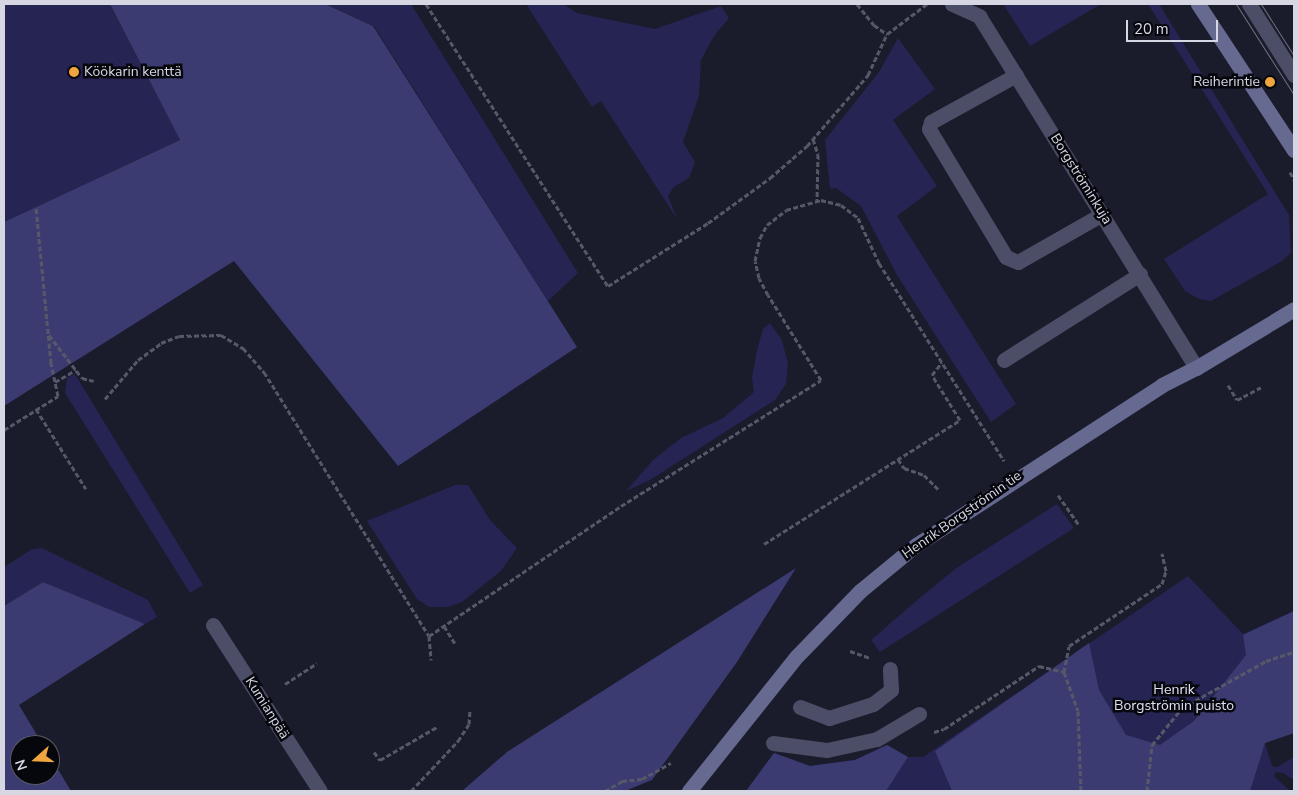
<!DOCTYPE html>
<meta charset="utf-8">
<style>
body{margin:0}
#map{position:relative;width:1298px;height:795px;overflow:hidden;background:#1a1b2b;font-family:"Nunito Sans",sans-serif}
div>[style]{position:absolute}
.green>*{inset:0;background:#262452}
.forest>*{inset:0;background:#3b3b71}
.path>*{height:3px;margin-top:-1.5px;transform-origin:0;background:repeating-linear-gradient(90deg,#575867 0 5px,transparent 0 7.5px)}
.lane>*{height:15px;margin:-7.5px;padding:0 7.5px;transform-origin:7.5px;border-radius:7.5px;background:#4c4d66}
.street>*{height:15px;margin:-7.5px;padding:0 7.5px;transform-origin:7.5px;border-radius:7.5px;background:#4c4d66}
.secondary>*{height:15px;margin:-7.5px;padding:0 7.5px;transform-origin:7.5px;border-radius:7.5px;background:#666990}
.tram>*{height:1px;margin:-0.5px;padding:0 0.5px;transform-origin:0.5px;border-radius:0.5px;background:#717280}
.dots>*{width:14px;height:14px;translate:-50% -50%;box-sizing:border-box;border:2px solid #06070d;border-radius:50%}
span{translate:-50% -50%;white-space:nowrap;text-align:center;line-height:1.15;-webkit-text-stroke:5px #06070d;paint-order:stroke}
.poi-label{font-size:14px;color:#d6d7e3}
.left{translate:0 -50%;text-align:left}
.right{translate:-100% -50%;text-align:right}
.street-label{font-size:14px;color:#d6d7e3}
.park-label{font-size:14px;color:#dfe1f3}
.frame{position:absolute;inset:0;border:5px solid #d6d7e3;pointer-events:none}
.north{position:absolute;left:10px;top:735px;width:50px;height:50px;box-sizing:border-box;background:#06070d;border:1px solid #595a63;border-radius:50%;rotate:250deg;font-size:14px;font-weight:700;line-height:20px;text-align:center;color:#d6d7e3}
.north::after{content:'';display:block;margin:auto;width:18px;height:22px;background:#f0a63f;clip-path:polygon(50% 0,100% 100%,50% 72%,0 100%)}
.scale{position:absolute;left:1126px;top:20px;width:92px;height:22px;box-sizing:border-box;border:2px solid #d6d7e3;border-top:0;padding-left:6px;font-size:15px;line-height:18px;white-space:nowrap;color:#d6d7e3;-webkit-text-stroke:4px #06070d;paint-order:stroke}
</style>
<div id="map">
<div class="green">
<div style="clip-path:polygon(4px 4px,110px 4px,180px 140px,4px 222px)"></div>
<div style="clip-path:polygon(325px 4px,411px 4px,578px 273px,548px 301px,374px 26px)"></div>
<div style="clip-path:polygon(526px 4px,564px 4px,577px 13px,655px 29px,721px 6px,729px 18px,714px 36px,701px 60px,699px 96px,683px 142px,695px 162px,689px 178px,674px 187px,668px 196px,677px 219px,601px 101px,592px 107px)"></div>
<div style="clip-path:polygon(1003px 4px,1101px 4px,1030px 46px)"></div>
<div style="clip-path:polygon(1148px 4px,1159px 4px,1289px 215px,1291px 253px,1282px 261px,1211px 301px,1199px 299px,1185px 291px,1164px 259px,1268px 194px)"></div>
<div style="clip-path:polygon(898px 38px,935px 89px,893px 120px,937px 186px,897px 216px,1016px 404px,991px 422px,897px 275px,861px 206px,836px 188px,830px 189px,825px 140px,879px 72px)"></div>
<div style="clip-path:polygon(770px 323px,782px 340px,788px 364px,786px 384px,775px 400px,650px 480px,626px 491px,653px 460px,681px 438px,723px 418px,754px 392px,752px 378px,757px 350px,763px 329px)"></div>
<div style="clip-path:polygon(75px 374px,203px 585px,190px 593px,65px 393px,67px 378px)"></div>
<div style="clip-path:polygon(455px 485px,468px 485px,490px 520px,517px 548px,501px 571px,462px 602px,448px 607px,429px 607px,417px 599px,367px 521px)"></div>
<div style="clip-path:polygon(1057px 504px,1074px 528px,880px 652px,871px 640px,916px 601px,955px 569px)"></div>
<div style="clip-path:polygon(42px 548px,148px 600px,157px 617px,145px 624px,43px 582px,4px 606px,4px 567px,32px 549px)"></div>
<div style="clip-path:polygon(1188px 576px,1243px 634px,1294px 611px,1294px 733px,1265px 743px,1272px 766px,1277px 767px,1294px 757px,1294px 780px,1283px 773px,1276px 772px,1274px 776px,1290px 791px,746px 791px,774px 753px,810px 766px,855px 760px,887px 745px,908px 757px,923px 757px)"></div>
</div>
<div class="forest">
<div style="clip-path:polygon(110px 4px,325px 4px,373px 26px,577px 347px,398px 466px,234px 261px,4px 406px,4px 222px,180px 140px)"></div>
<div style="clip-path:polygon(796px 568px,737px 662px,652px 780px,625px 791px,462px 791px,507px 752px)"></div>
<div style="clip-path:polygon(43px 582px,145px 624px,19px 705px,43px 745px,20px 745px,20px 775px,50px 775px,50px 756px,71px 791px,4px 791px,4px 606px)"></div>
<div style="clip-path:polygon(1294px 611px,1294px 733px,1265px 743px,1250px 791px,952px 791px,935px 751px,1089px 643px,1099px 690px,1126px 735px,1160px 745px,1194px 721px,1246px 655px,1243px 635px)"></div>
<div style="clip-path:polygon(887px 745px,908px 757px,886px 791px,746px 791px,774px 753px,810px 766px,855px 760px)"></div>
</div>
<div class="path">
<div style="left:426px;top:4px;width:336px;rotate:57.2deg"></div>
<div style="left:608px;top:286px;width:118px;rotate:-32.2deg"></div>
<div style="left:708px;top:223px;width:77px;rotate:-36deg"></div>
<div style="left:770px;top:178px;width:49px;rotate:-40.9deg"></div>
<div style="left:807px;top:146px;width:94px;rotate:-49.3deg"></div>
<div style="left:868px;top:75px;width:45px;rotate:-65.1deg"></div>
<div style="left:887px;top:34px;width:50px;rotate:-36.9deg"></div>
<div style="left:857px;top:4px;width:27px;rotate:51deg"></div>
<div style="left:874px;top:25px;width:16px;rotate:35deg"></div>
<div style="left:813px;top:139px;width:16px;rotate:72deg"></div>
<div style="left:818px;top:154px;width:46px;rotate:91.2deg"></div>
<div style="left:1290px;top:172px;width:9px;rotate:63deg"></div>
<div style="left:49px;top:335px;width:54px;rotate:52.5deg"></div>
<div style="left:82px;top:378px;width:12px;rotate:14deg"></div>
<div style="left:55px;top:382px;width:24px;rotate:-30deg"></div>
<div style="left:1228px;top:385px;width:17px;rotate:59deg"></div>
<div style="left:1237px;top:400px;width:27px;rotate:-28deg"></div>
<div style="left:105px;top:399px;width:51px;rotate:-49.8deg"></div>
<div style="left:138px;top:360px;width:29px;rotate:-36deg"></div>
<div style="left:161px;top:343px;width:19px;rotate:-21deg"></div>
<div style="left:179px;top:336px;width:42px;rotate:-1.4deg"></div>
<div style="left:221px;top:335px;width:26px;rotate:31deg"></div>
<div style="left:243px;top:348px;width:32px;rotate:49deg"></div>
<div style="left:264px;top:372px;width:311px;rotate:58deg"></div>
<div style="left:429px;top:636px;width:232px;rotate:-34.1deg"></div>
<div style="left:621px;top:506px;width:236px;rotate:-32.2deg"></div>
<div style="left:821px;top:380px;width:100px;rotate:-121.9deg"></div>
<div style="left:768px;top:295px;width:19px;rotate:-118deg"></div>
<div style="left:759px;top:278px;width:17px;rotate:-103deg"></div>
<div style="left:755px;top:261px;width:24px;rotate:-78deg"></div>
<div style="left:760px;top:238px;width:15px;rotate:-62deg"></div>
<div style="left:767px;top:225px;width:24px;rotate:-38deg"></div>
<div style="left:786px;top:210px;width:36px;rotate:-16deg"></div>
<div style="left:821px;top:200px;width:21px;rotate:14deg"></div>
<div style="left:841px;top:205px;width:21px;rotate:37deg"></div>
<div style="left:858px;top:218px;width:50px;rotate:65deg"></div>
<div style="left:879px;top:263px;width:234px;rotate:57.7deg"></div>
<div style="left:36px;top:409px;width:94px;rotate:58deg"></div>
<div style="left:4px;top:430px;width:64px;rotate:-32.2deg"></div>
<div style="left:58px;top:396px;width:34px;rotate:-102deg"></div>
<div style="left:51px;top:363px;width:156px;rotate:-95.5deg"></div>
<div style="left:898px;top:459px;width:11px;rotate:56deg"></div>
<div style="left:904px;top:468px;width:21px;rotate:19deg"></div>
<div style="left:924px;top:475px;width:21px;rotate:45deg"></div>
<div style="left:1058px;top:495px;width:37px;rotate:55deg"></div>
<div style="left:764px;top:544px;width:232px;rotate:-32.3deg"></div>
<div style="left:960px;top:420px;width:53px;rotate:-121.9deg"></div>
<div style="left:932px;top:375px;width:16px;rotate:-52deg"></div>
<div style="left:444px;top:626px;width:22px;rotate:58deg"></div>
<div style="left:429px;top:636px;width:24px;rotate:85deg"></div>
<div style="left:850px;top:651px;width:21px;rotate:19deg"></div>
<div style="left:1064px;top:672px;width:26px;rotate:-79deg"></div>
<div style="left:1069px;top:646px;width:112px;rotate:-33.7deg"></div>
<div style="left:1162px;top:584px;width:14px;rotate:-73deg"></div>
<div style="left:1166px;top:571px;width:18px;rotate:-103deg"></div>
<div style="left:285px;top:684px;width:38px;rotate:-33deg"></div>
<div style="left:934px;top:732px;width:10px;rotate:-17deg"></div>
<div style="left:944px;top:729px;width:114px;rotate:-33.6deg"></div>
<div style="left:1039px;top:666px;width:26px;rotate:13deg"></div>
<div style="left:1064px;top:672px;width:41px;rotate:70.3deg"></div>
<div style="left:1078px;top:711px;width:80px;rotate:87.9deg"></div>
<div style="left:374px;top:752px;width:10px;rotate:53deg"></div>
<div style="left:380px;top:760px;width:66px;rotate:-30.1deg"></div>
<div style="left:411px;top:791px;width:69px;rotate:-46.8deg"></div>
<div style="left:458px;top:741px;width:20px;rotate:-57deg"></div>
<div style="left:469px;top:724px;width:13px;rotate:-86deg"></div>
<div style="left:605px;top:791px;width:20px;rotate:-30deg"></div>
<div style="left:622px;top:781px;width:20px;rotate:-6deg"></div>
<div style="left:642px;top:779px;width:33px;rotate:-29deg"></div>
<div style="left:1147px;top:791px;width:46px;rotate:-83.8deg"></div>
<div style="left:1152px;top:745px;width:48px;rotate:-51deg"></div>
<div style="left:1182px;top:708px;width:96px;rotate:-29.2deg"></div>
<div style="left:1266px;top:661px;width:29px;rotate:-18deg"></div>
</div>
<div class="lane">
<div style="left:1249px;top:4px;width:84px;rotate:57.6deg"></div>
<div style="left:1016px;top:75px;width:97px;rotate:151.1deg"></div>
<div style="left:931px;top:122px;width:7px;rotate:106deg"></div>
<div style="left:929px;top:129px;width:149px;rotate:59deg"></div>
<div style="left:1006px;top:257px;width:13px;rotate:23deg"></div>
<div style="left:1018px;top:262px;width:97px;rotate:-29.7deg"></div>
<div style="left:1004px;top:360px;width:161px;rotate:-32.3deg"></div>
<div style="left:800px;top:707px;width:31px;rotate:21deg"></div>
<div style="left:829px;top:718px;width:46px;rotate:-17.7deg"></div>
<div style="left:873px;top:704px;width:23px;rotate:-38deg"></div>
<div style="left:891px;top:690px;width:21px;rotate:-93deg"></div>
<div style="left:773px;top:743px;width:54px;rotate:7.4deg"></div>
<div style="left:827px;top:750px;width:51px;rotate:-12.4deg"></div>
<div style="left:877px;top:739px;width:49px;rotate:-30.8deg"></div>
</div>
<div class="street">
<div style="left:952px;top:4px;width:30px;rotate:24deg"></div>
<div style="left:979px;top:16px;width:414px;rotate:58.3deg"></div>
<div style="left:213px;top:625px;width:197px;rotate:57.2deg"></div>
</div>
<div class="secondary">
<div style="left:1198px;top:4px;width:175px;rotate:56.7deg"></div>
<div style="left:689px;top:791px;width:171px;rotate:-51.4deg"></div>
<div style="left:796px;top:657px;width:92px;rotate:-45.9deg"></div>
<div style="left:860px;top:591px;width:72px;rotate:-39.4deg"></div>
<div style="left:916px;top:545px;width:293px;rotate:-33deg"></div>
<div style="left:1162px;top:385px;width:38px;rotate:-27deg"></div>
<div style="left:1196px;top:368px;width:114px;rotate:-31deg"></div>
</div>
<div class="tram">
<div style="left:1236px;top:4px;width:108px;rotate:57.5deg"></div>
<div style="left:1261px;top:4px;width:62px;rotate:57.6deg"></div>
</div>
<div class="dots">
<div style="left:74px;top:72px;background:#f0a63f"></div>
<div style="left:1270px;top:82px;background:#f0a63f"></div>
</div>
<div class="poi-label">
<span class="left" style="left:84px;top:72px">Köökarin kenttä</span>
<span class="right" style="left:1260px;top:82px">Reiherintie</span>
</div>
<div class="street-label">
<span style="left:1081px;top:179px;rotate:58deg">Borgströminkuja</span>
<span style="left:962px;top:515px;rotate:-35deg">Henrik Borgströmin tie</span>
<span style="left:267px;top:708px;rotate:58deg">Kumianpää</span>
</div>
<div class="park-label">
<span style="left:1174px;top:698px">Henrik<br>Borgströmin puisto</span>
</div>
<div class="frame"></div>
<div class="north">N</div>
<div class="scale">20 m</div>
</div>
